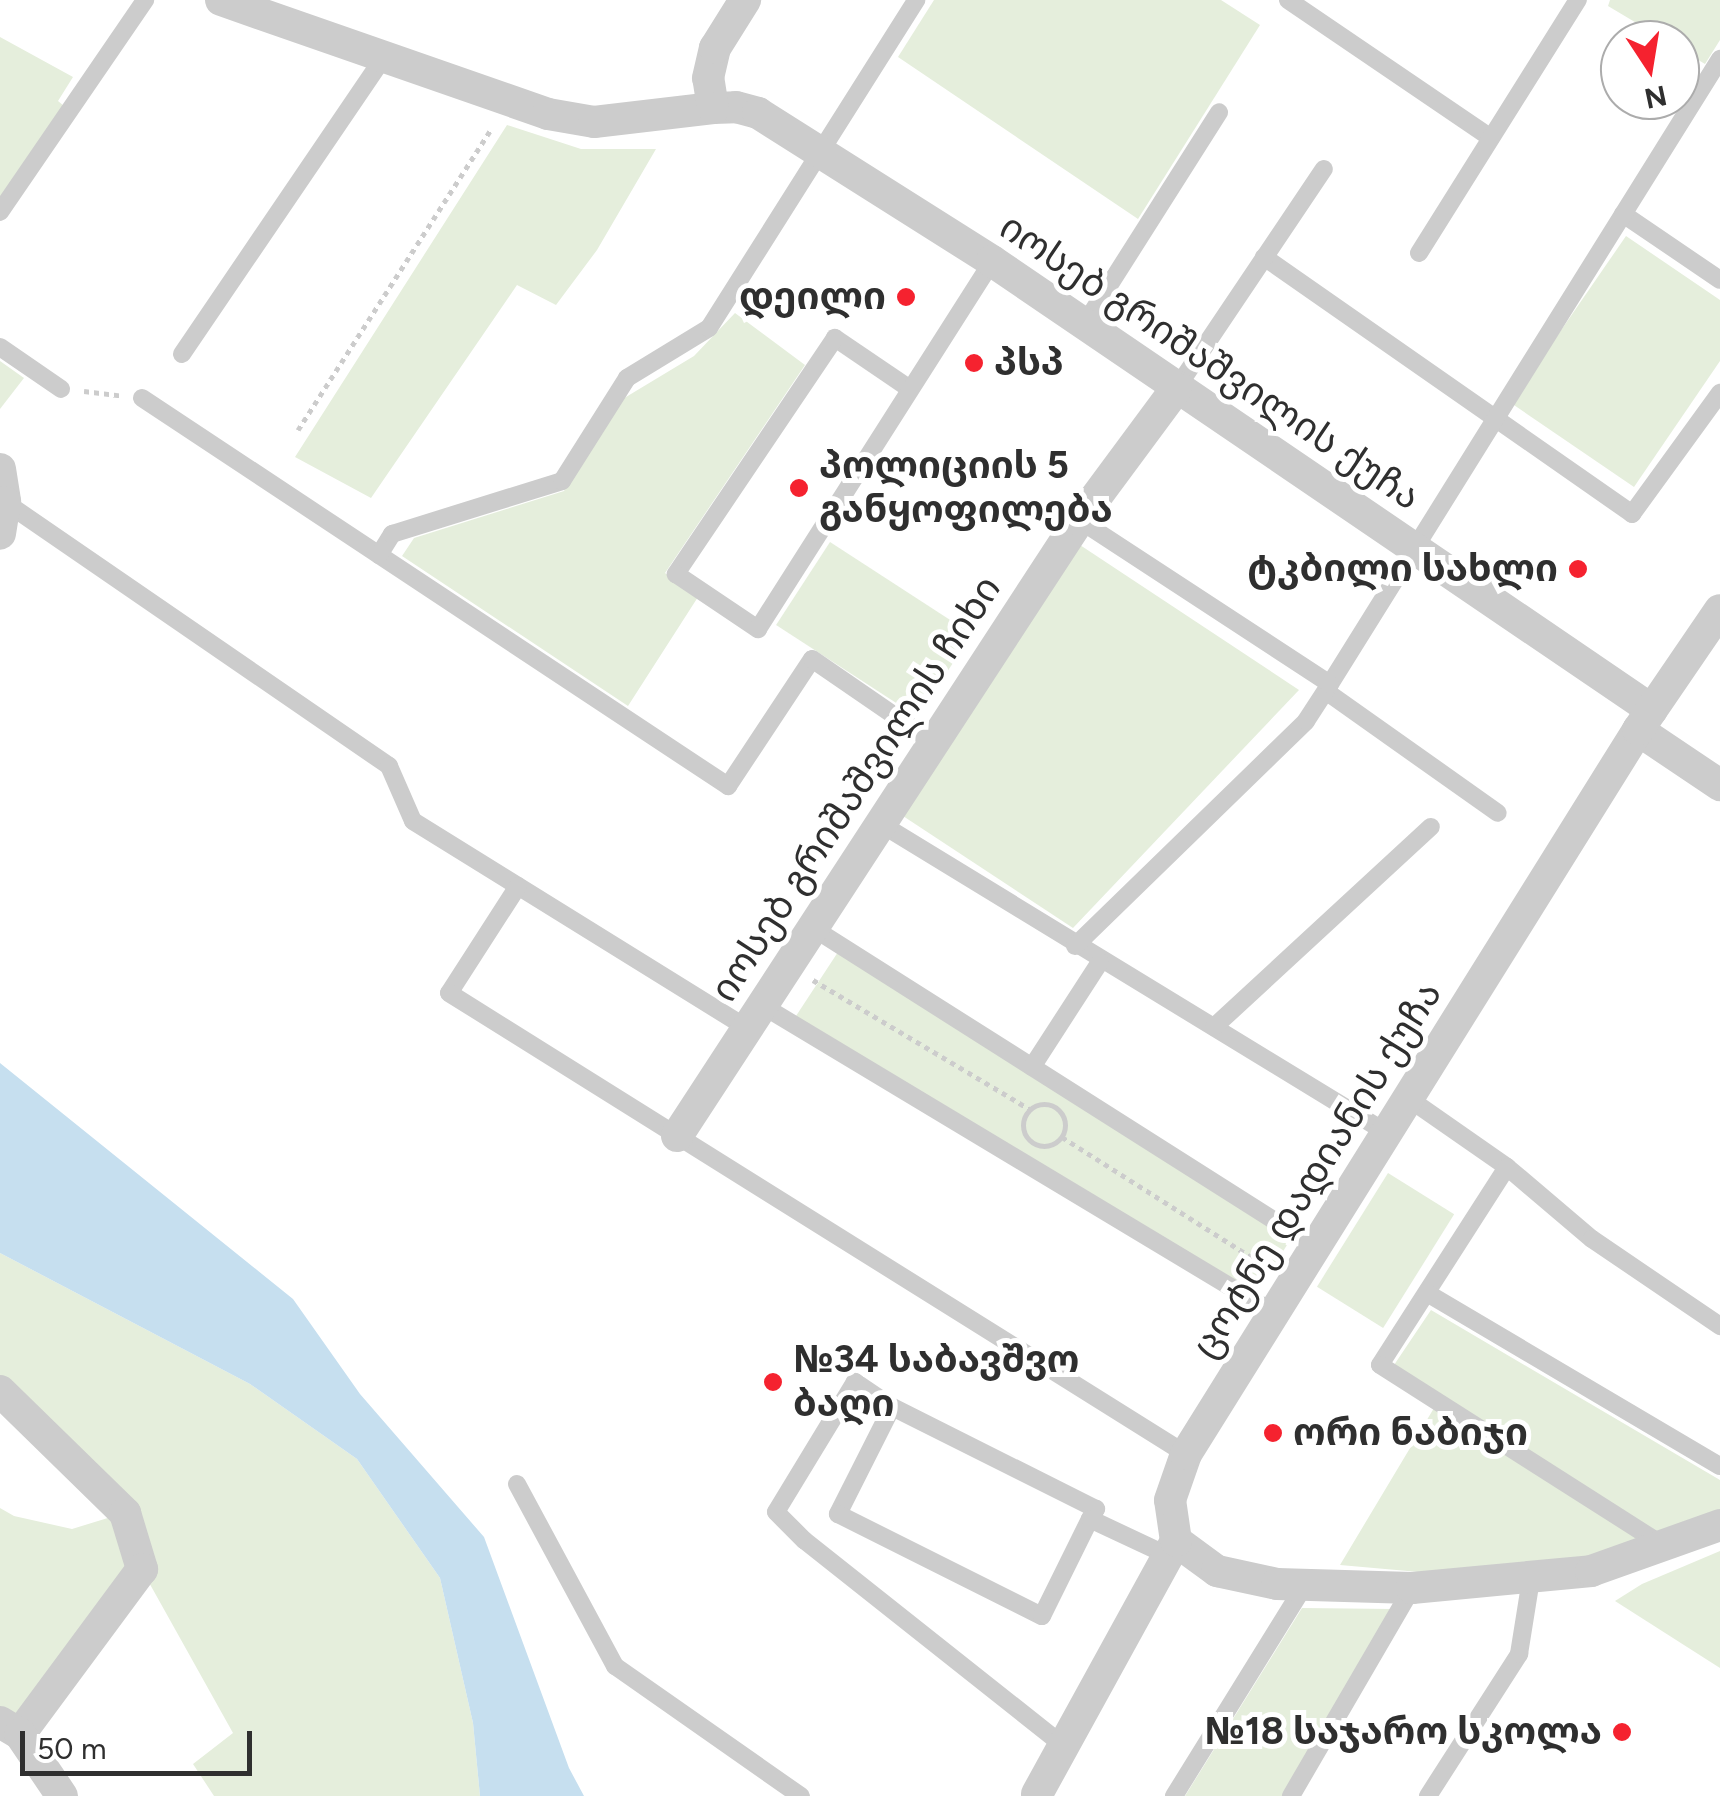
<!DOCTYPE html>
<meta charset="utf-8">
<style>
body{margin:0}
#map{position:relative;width:1720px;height:1796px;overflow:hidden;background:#fff;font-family:Figtree,"Noto Sans Georgian",sans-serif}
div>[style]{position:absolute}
.green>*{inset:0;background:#e5eedc;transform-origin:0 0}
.water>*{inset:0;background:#c6dfef}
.path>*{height:5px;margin-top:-2.5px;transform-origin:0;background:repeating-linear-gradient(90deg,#ccc 0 5px,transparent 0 10px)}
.path>.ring{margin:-2.5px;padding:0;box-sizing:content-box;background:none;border:5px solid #ccc;border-radius:50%}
.lane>*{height:18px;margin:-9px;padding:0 9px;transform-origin:9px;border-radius:9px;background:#ccc}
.street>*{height:32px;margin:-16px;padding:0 16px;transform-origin:16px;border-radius:16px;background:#ccc}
.dots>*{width:28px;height:28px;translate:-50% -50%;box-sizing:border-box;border:5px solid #fff;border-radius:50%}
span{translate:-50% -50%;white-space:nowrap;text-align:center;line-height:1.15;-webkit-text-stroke:10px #fff;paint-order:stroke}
.poi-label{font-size:38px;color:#2f2f2f;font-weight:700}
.right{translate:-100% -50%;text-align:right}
.left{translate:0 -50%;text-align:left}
.street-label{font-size:38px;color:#2f2f2f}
.north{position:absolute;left:1600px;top:20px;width:100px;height:100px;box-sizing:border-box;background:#fff;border:2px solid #acacac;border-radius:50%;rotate:168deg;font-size:28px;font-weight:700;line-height:40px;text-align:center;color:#2f2f2f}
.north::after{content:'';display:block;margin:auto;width:35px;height:45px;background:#f5222f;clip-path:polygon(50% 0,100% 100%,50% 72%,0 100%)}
.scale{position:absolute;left:20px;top:1731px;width:232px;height:45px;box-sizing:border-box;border:5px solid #2f2f2f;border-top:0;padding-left:12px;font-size:30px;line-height:35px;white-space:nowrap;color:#2f2f2f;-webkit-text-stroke:8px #fff;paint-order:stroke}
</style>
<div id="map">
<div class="green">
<div style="clip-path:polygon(934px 0,1221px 0,1260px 25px,1138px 219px,898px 57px)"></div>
<div style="clip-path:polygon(1610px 0,1720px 0,1720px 40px,1705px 64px,1680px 49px,1680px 40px,1665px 40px,1608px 6px)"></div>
<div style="clip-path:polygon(0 37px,73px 77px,58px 101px,64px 106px,0 200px)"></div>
<div style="clip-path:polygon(507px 125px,581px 149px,656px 149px,597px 250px,556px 305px,517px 285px,371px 498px,295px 457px)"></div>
<div style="clip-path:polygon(1626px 236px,1720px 300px,1720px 361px,1634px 487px,1511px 403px)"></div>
<div style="clip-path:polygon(735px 313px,805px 365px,665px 573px,698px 597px,628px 706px,402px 556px,414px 538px,564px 491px,621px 400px,694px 356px)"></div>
<div style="clip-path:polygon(0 361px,24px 378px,0 409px)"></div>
<div style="left:830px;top:542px;width:169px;height:99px;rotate:33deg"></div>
<div style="clip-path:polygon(1080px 545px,1299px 690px,1073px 928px,903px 816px)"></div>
<div style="clip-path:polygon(840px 949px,1292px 1237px,1255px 1296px,794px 1019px)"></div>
<div style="left:1388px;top:1173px;width:78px;height:134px;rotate:32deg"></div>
<div style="clip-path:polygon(0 1253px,250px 1384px,357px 1459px,440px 1578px,473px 1723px,480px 1796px,214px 1796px,193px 1764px,233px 1733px,142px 1570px,20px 1734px,0 1722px,0 1508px,14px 1516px,72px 1529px,124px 1513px,0 1391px)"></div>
<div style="clip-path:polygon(1431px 1310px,1720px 1480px,1720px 1511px,1569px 1563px,1419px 1572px,1340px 1565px,1440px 1398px,1394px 1365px)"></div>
<div style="clip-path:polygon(1720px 1551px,1720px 1668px,1615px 1601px,1642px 1584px)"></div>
<div style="clip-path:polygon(1302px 1608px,1394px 1609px,1286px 1796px,1185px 1796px)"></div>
</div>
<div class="water">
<div style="clip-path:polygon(0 1063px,293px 1299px,360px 1394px,484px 1537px,569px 1768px,584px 1796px,480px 1796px,473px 1723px,440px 1578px,357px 1459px,250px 1384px,0 1253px)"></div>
</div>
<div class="path">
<div style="left:84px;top:391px;width:38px;rotate:7deg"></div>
<div style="left:298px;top:430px;width:359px;rotate:-57.3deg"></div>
<div style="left:813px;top:980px;width:252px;rotate:30.8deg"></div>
<div class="ring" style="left:1023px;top:1104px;width:37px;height:37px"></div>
<div style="left:1062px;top:1137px;width:241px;rotate:32.4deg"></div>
</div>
<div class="lane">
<div style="left:1288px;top:0;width:245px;rotate:34.2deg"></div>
<div style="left:0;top:212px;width:257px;rotate:-55.6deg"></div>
<div style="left:1623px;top:214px;width:117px;rotate:34.2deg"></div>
<div style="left:1419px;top:253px;width:299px;rotate:-57.9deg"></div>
<div style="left:1264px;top:257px;width:449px;rotate:34.9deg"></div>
<div style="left:1632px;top:514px;width:150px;rotate:-54deg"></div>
<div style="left:1084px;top:325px;width:252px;rotate:-57.6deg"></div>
<div style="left:0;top:347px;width:74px;rotate:34.5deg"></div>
<div style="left:182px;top:354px;width:359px;rotate:-55.8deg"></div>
<div style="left:910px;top:389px;width:91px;rotate:-145.8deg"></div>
<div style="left:835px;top:338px;width:285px;rotate:124deg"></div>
<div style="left:676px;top:574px;width:99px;rotate:33.9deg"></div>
<div style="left:758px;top:629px;width:436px;rotate:-57.5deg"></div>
<div style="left:1176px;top:389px;width:265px;rotate:-56.1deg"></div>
<div style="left:142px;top:398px;width:703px;rotate:33.51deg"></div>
<div style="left:728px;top:786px;width:152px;rotate:-56.5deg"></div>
<div style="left:812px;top:659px;width:148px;rotate:34.5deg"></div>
<div style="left:5px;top:502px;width:466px;rotate:34.5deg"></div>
<div style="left:389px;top:766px;width:60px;rotate:66.4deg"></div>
<div style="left:413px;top:821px;width:394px;rotate:31.8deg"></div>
<div style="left:379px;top:555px;width:25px;rotate:-58deg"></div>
<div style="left:392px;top:534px;width:178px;rotate:-17.3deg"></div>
<div style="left:562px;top:481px;width:122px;rotate:-57.7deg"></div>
<div style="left:627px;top:378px;width:96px;rotate:-31.4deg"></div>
<div style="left:709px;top:328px;width:388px;rotate:-57.7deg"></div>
<div style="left:1330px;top:684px;width:737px;rotate:-58.04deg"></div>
<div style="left:1327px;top:692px;width:209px;rotate:35.3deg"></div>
<div style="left:881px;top:824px;width:593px;rotate:31.41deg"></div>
<div style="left:518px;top:886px;width:127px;rotate:122.8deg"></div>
<div style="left:449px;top:993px;width:869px;rotate:32.03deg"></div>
<div style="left:813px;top:928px;width:596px;rotate:32.38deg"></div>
<div style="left:1075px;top:946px;width:322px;rotate:-44.2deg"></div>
<div style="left:1306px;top:721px;width:44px;rotate:-57deg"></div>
<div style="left:1330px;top:684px;width:300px;rotate:-146.8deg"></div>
<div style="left:763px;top:1006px;width:596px;rotate:31deg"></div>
<div style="left:1214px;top:1027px;width:295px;rotate:-42.7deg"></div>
<div style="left:1032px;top:1067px;width:125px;rotate:-57.1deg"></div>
<div style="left:1408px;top:1098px;width:121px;rotate:34.9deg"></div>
<div style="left:1507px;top:1167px;width:111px;rotate:40.3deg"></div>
<div style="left:1592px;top:1239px;width:155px;rotate:34.2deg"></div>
<div style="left:1507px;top:1167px;width:235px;rotate:122.7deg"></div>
<div style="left:1380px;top:1365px;width:339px;rotate:32.5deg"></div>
<div style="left:1427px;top:1293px;width:340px;rotate:30.6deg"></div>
<div style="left:892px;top:1407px;width:45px;rotate:-146deg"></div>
<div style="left:855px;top:1382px;width:152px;rotate:121.3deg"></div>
<div style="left:776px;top:1512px;width:40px;rotate:45deg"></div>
<div style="left:804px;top:1540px;width:332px;rotate:38.4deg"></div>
<div style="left:517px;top:1484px;width:207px;rotate:61.7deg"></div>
<div style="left:615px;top:1666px;width:227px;rotate:35deg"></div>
<div style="left:1090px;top:1519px;width:12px;rotate:-59deg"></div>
<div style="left:1096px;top:1509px;width:228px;rotate:-153.4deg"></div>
<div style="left:892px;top:1407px;width:120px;rotate:116.8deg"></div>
<div style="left:838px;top:1514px;width:228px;rotate:26.6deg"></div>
<div style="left:1042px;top:1616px;width:108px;rotate:-63.7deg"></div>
<div style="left:1090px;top:1519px;width:85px;rotate:25.1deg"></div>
<div style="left:1174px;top:1796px;width:247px;rotate:-58.2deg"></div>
<div style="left:1291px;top:1796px;width:241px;rotate:-59.8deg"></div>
<div style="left:1428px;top:1796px;width:169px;rotate:-57.3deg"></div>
<div style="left:1519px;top:1654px;width:76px;rotate:-80.9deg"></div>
</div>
<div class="street">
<div style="left:221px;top:0;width:346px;rotate:19.2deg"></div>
<div style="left:548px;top:114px;width:47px;rotate:9.9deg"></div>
<div style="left:594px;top:122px;width:120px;rotate:-6.7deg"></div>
<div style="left:713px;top:108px;width:23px;rotate:-2deg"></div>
<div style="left:736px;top:107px;width:23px;rotate:15deg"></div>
<div style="left:758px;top:113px;width:277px;rotate:32.3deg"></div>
<div style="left:992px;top:261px;width:798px;rotate:34.23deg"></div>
<div style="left:713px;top:108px;width:30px;rotate:-99deg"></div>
<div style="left:708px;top:78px;width:31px;rotate:-77deg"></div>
<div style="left:715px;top:48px;width:57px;rotate:-58deg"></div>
<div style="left:0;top:469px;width:33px;rotate:81deg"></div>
<div style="left:5px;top:502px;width:32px;rotate:99deg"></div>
<div style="left:1638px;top:730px;width:99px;rotate:33.9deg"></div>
<div style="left:677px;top:1136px;width:736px;rotate:-56.87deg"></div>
<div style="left:1079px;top:520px;width:163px;rotate:-53.5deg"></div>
<div style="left:0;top:1391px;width:175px;rotate:44.3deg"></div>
<div style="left:125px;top:1513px;width:59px;rotate:73.1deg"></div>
<div style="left:142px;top:1569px;width:205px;rotate:126.5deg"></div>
<div style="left:1176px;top:1541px;width:51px;rotate:36.2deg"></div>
<div style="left:1217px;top:1571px;width:61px;rotate:12.2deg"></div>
<div style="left:1277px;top:1584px;width:135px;rotate:1.7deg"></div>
<div style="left:1412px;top:1588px;width:180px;rotate:-5.4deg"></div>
<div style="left:1591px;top:1571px;width:137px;rotate:-19.6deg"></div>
<div style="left:0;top:1722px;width:23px;rotate:31deg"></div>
<div style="left:20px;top:1734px;width:75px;rotate:55.9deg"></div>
<div style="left:1037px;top:1794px;width:289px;rotate:-61.2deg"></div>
<div style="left:1176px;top:1541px;width:41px;rotate:-98.3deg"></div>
<div style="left:1170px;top:1500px;width:49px;rotate:-70.8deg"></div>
<div style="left:1186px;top:1454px;width:854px;rotate:-58.02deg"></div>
<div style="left:1638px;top:730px;width:145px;rotate:-55.7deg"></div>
</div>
<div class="dots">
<div style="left:906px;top:297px;background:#f5222f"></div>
<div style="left:974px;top:363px;background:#f5222f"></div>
<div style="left:799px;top:488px;background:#f5222f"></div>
<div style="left:1578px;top:569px;background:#f5222f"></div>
<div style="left:773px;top:1382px;background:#f5222f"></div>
<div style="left:1273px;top:1433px;background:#f5222f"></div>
<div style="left:1622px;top:1732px;background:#f5222f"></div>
</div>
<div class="poi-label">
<span class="right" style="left:886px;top:297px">დეილი</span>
<span class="left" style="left:994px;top:363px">პსპ</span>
<span class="left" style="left:819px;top:488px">პოლიციის 5<br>განყოფილება</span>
<span class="right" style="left:1558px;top:569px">ტკბილი სახლი</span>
<span class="left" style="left:793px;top:1382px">№34 საბავშვო<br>ბაღი</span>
<span class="left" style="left:1293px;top:1433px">ორი ნაბიჯი</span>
<span class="right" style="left:1602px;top:1732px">№18 საჯარო სკოლა</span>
</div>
<div class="street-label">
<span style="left:1210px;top:362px;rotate:34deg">იოსებ გრიშაშვილის ქუჩა</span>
<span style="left:856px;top:789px;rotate:-57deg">იოსებ გრიშაშვილის ჩიხი</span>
<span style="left:1317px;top:1170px;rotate:-58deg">ცოტნე დადიანის ქუჩა</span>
</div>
<div class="north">N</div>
<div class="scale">50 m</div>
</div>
